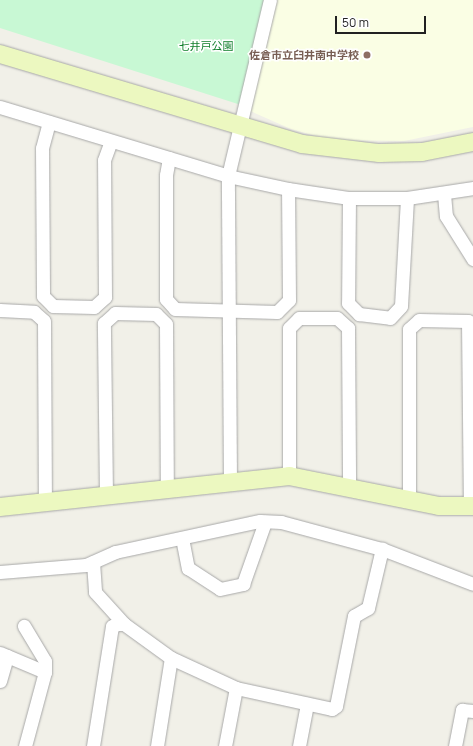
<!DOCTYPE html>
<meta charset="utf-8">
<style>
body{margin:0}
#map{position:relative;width:473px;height:746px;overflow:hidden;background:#f1f0e8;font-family:Manrope,"Noto Sans JP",sans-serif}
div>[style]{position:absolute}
.education>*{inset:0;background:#fafee4}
.park>*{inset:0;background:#c8f8d4}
.roads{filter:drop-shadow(0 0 1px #a8a8a8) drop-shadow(0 0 1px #a8a8a8)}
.street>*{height:13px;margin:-6.5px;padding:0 6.5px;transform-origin:6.5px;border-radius:6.5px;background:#fff}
.secondary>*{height:18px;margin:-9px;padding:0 9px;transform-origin:9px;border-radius:9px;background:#ecf8c0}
.dots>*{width:11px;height:11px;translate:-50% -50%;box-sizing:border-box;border:2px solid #fff;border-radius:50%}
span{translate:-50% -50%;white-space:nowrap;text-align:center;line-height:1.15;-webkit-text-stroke:3px #fff;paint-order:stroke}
.park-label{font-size:11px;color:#107f2b}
.education-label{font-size:11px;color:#785e54;font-weight:700}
.right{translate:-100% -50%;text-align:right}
.scale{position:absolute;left:335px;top:16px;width:91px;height:18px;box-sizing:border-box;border:2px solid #212121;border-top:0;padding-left:5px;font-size:12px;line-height:14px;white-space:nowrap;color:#212121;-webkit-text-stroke:3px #fff;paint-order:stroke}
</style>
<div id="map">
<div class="education">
<div style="clip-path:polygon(273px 0,473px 0,473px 127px,404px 141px,330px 140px,291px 129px,248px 110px)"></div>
</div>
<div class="park">
<div style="clip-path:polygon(0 0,265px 0,241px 105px,0 28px)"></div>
</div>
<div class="roads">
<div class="street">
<div style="left:0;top:107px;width:238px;rotate:16.8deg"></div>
<div style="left:228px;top:176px;width:61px;rotate:12.2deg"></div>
<div style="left:288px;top:189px;width:62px;rotate:8.4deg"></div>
<div style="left:349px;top:198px;width:58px"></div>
<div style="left:407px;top:198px;width:67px;rotate:-8.6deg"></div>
<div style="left:49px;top:122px;width:27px;rotate:105deg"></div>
<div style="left:42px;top:148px;width:148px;rotate:89.6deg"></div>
<div style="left:43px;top:296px;width:14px;rotate:45deg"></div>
<div style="left:53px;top:306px;width:41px;rotate:1.4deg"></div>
<div style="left:94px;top:307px;width:15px;rotate:-42deg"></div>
<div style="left:105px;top:297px;width:137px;rotate:-90.4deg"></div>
<div style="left:104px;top:160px;width:20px;rotate:-70deg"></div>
<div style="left:169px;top:158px;width:17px;rotate:100deg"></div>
<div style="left:166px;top:175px;width:124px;rotate:90deg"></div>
<div style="left:166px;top:299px;width:13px;rotate:48deg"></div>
<div style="left:175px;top:309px;width:102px;rotate:1.7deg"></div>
<div style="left:277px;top:312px;width:17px;rotate:-45deg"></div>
<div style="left:289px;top:300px;width:111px;rotate:-90.5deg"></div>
<div style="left:444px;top:194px;width:22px;rotate:85deg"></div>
<div style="left:446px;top:216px;width:51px;rotate:57.9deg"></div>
<div style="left:349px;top:198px;width:105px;rotate:90.5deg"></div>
<div style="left:348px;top:303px;width:16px;rotate:45deg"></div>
<div style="left:359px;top:314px;width:31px;rotate:7deg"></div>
<div style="left:390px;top:318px;width:16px;rotate:-47deg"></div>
<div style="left:401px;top:306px;width:108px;rotate:-86.8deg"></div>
<div style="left:0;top:310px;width:34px;rotate:3deg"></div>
<div style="left:34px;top:312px;width:13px;rotate:42deg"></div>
<div style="left:44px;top:321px;width:182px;rotate:89.7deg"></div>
<div style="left:289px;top:476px;width:148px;rotate:-90deg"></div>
<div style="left:289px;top:328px;width:14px;rotate:-45deg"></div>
<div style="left:299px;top:318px;width:38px"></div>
<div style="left:337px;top:318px;width:15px;rotate:42deg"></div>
<div style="left:348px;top:328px;width:158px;rotate:89.6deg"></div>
<div style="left:230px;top:482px;width:306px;rotate:-90.4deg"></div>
<div style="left:228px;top:176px;width:181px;rotate:-76.6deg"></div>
<div style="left:106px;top:496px;width:173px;rotate:-90.7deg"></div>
<div style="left:104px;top:323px;width:15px;rotate:-42deg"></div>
<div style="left:115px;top:313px;width:41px;rotate:1.4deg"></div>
<div style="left:156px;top:314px;width:14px;rotate:45deg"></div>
<div style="left:166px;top:324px;width:166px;rotate:89.7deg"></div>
<div style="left:409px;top:500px;width:171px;rotate:-90deg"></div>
<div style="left:409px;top:329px;width:13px;rotate:-42deg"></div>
<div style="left:419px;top:320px;width:49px;rotate:1.2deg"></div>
<div style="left:468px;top:321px;width:186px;rotate:89.4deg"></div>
<div style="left:182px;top:538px;width:31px;rotate:79deg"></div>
<div style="left:188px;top:568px;width:38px;rotate:33deg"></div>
<div style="left:220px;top:589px;width:24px;rotate:-12deg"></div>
<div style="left:243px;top:584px;width:66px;rotate:-70.5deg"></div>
<div style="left:93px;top:562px;width:30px;rotate:86deg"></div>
<div style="left:95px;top:592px;width:43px;rotate:47.8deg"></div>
<div style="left:0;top:572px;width:86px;rotate:-4.7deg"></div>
<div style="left:86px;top:565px;width:32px;rotate:-24deg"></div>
<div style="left:115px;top:552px;width:148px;rotate:-12.1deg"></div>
<div style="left:260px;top:521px;width:21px;rotate:3deg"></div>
<div style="left:281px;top:522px;width:105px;rotate:15deg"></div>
<div style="left:382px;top:549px;width:97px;rotate:21deg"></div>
<div style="left:0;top:653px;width:49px;rotate:22.9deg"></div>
<div style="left:45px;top:672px;width:11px;rotate:-90deg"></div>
<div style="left:45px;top:661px;width:41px;rotate:-121deg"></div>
<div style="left:0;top:681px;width:26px;rotate:-74deg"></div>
<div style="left:25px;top:746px;width:77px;rotate:-74.9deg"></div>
<div style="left:93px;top:746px;width:121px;rotate:-81deg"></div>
<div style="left:112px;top:626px;width:6px;rotate:-18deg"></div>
<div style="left:118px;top:624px;width:6px"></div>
<div style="left:124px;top:624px;width:58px;rotate:35.9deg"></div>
<div style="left:171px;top:658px;width:72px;rotate:24.8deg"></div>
<div style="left:236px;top:688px;width:98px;rotate:12.3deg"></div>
<div style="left:332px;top:709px;width:5px;rotate:-37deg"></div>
<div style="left:336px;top:706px;width:92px;rotate:-78.7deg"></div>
<div style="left:354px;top:616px;width:16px;rotate:-30deg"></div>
<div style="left:368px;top:608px;width:61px;rotate:-76.7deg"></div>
<div style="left:157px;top:746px;width:89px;rotate:-81deg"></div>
<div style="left:225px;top:746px;width:59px;rotate:-79.3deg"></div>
<div style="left:299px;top:746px;width:43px;rotate:-79.2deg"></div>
<div style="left:455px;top:746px;width:37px;rotate:-79deg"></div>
<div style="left:462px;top:710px;width:11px;rotate:5deg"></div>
</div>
<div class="secondary">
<div style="left:0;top:54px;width:315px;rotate:16.6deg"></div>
<div style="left:302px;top:144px;width:78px;rotate:6.7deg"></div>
<div style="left:379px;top:153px;width:43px;rotate:-1.3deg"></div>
<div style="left:422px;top:152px;width:52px;rotate:-11.1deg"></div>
<div style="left:0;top:507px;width:291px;rotate:-6.1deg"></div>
<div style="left:289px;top:476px;width:153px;rotate:11.3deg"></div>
<div style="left:439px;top:506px;width:34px"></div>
</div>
</div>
<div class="dots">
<div style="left:367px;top:55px;background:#8d6e63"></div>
</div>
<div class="park-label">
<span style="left:206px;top:46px">七井戸公園</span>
</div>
<div class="education-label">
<span class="right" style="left:359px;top:55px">佐倉市立臼井南中学校</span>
</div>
<div class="scale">50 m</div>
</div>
